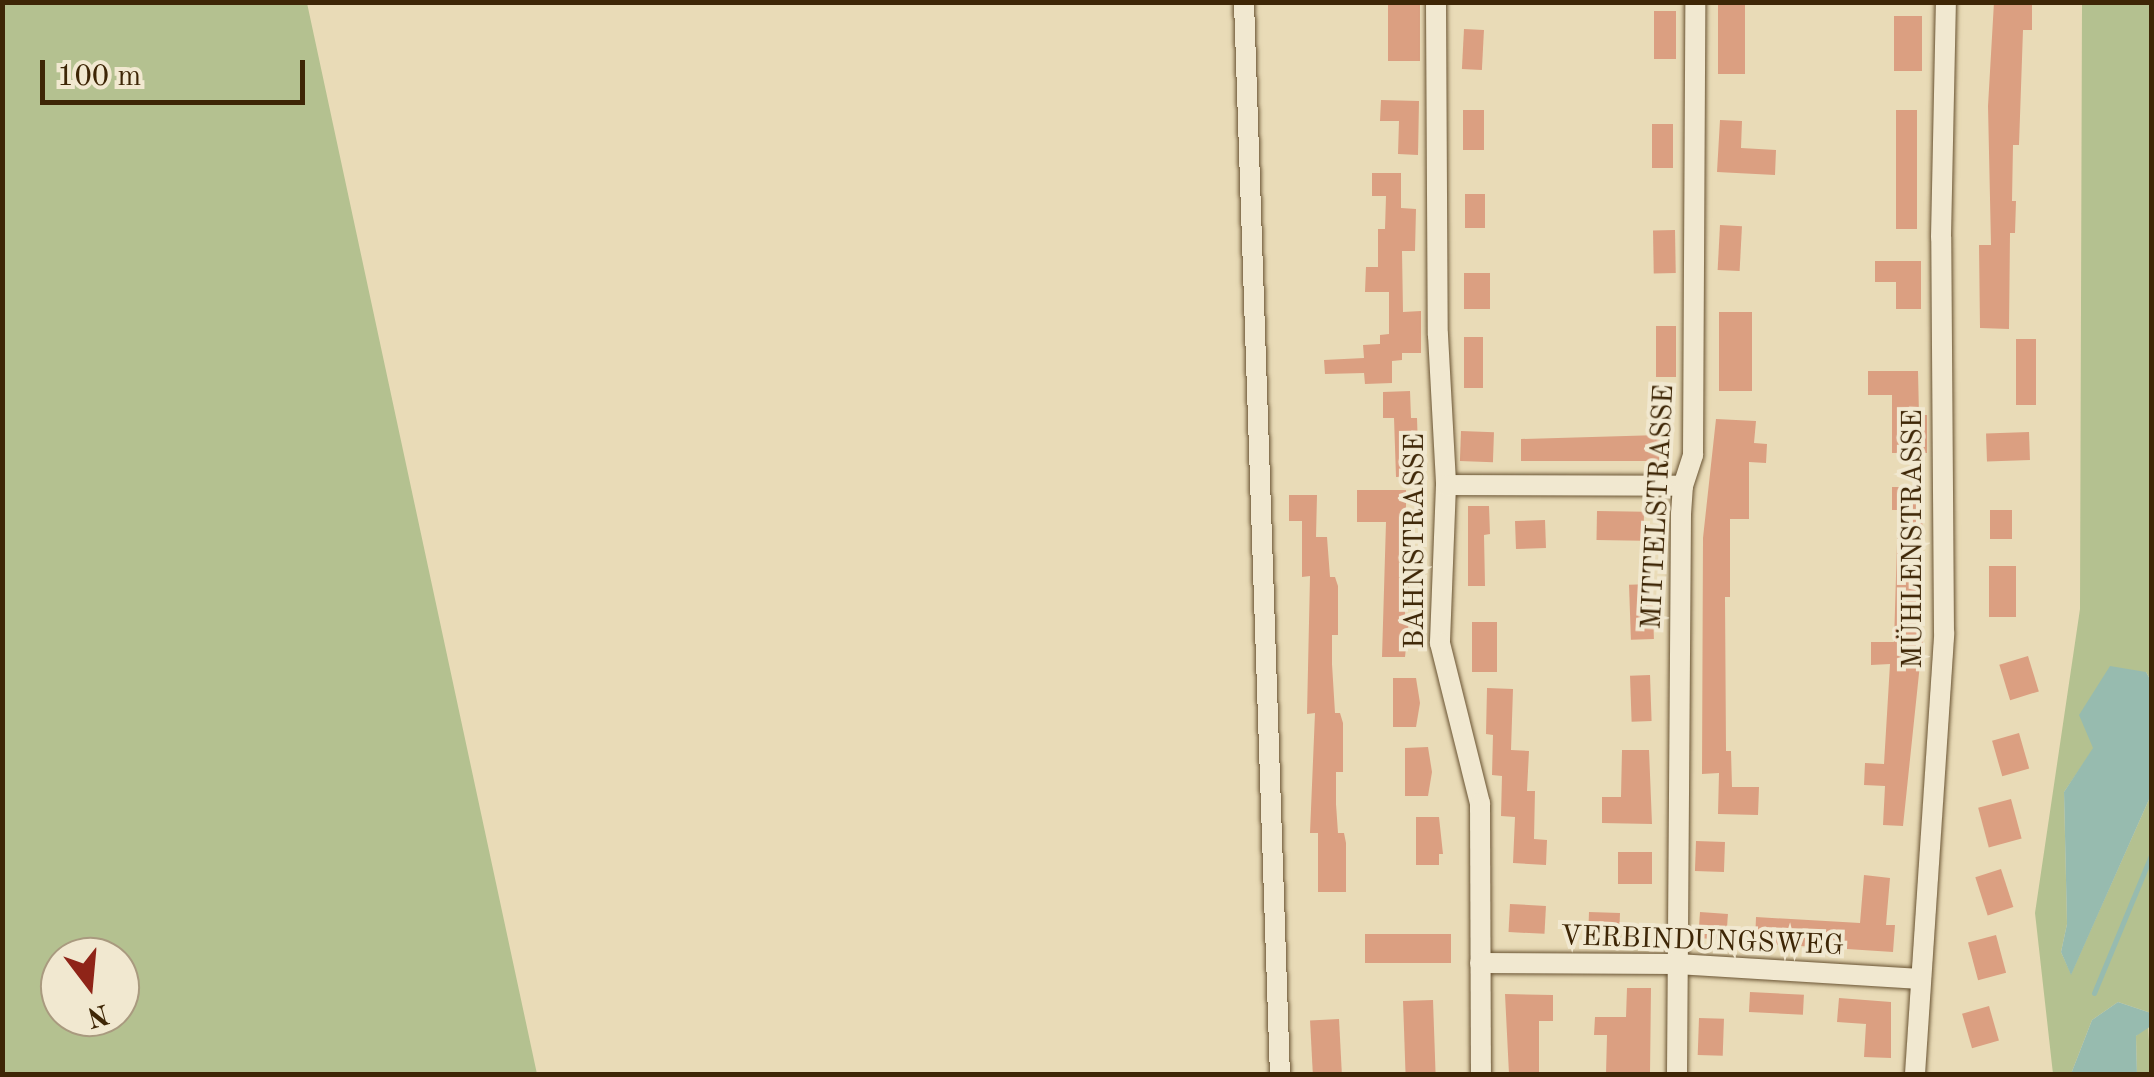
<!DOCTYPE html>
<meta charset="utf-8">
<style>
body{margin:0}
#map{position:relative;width:2154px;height:1077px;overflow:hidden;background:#e9dbb7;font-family:"Old Standard TT",serif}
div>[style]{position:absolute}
.green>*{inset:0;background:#b4c190}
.water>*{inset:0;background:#97bbaf}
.stream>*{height:5px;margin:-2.5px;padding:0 2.5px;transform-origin:2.5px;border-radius:2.5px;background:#97bbaf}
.building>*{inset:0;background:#db9f81;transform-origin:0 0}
.roads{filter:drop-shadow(0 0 2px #695332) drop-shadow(0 0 2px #695332)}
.street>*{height:20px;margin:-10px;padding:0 10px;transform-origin:10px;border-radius:10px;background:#f1e8d0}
span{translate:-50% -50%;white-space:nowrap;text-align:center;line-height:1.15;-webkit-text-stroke:8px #f1e8d0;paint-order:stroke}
.street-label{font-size:28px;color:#3e2606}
.frame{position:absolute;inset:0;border:5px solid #3e2606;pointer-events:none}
.north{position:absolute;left:40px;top:937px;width:100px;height:100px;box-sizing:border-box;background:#f1e8d0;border:2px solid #a99a7f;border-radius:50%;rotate:164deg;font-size:28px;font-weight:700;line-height:40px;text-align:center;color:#3e2606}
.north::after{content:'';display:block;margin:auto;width:35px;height:45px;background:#8f2418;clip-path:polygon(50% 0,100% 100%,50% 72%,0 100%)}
.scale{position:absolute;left:40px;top:60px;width:265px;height:45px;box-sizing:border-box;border:5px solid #3e2606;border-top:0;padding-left:12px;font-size:30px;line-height:35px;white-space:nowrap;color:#3e2606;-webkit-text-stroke:8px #f1e8d0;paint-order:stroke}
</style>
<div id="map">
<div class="green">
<div style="clip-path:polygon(evenodd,2px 3px,307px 3px,537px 1074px,3px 1074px,2px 3px,60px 957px,120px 957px,120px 1017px,60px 1017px,60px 957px)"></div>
<div style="clip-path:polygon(2082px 3px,2151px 3px,2151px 681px,2146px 672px,2064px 792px,2067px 924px,2061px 952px,2071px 974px,2151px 795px,2151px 1013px,2118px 1002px,2092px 1020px,2071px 1074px,2053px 1074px,2035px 913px,2080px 609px)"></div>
<div style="clip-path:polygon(2148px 1025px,2151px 1074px,2137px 1074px,2136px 1036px)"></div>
</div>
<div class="water">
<div style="clip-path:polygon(2110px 666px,2146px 672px,2151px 681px,2151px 795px,2071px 975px,2061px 952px,2067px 924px,2064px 792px,2093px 748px,2079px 715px)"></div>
<div style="clip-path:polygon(2118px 1002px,2151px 1013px,2151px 1026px,2136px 1036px,2137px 1074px,2071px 1074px,2092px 1020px)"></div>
</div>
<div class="stream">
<div style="left:2094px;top:993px;width:152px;rotate:-67.5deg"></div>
</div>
<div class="building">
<div style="left:1388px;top:2px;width:32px;height:59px"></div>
<div style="left:1718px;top:2px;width:27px;height:72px"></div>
<div style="clip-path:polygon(1994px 2px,2032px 3px,2032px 30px,2023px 30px,2019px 145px,2013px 145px,2012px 201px,2016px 201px,2015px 233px,2010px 233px,2009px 329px,1980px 328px,1979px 245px,1991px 245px,1988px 106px)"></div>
<div style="left:1654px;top:11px;width:22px;height:48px"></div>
<div style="left:1894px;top:16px;width:28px;height:55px"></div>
<div style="left:1464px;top:29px;width:20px;height:40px;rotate:3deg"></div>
<div style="clip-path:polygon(1381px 100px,1419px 101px,1418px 155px,1398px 154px,1399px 121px,1380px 121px)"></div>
<div style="left:1463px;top:110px;width:21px;height:40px"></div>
<div style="left:1896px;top:110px;width:21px;height:119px"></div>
<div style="clip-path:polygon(1720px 120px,1742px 121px,1741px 148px,1776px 150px,1775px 175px,1717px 172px)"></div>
<div style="left:1652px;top:124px;width:21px;height:44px"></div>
<div style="clip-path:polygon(1372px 173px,1401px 173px,1401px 208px,1416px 209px,1415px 251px,1402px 251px,1403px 312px,1421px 311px,1421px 353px,1402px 353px,1402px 360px,1392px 361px,1392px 383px,1365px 384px,1364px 373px,1325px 374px,1324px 360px,1364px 358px,1363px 345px,1380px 344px,1380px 335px,1389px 334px,1389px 292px,1365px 292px,1366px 267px,1378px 267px,1378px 229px,1385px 229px,1386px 196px,1372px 196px)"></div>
<div style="left:1465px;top:194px;width:20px;height:34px"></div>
<div style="left:1720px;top:225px;width:22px;height:45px;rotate:3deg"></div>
<div style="left:1675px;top:230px;width:43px;height:22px;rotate:89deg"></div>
<div style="clip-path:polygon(1875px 261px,1921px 261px,1921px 309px,1896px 309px,1896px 282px,1875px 282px)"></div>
<div style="left:1464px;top:273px;width:26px;height:36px"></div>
<div style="left:1719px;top:312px;width:33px;height:79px"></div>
<div style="left:1656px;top:326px;width:20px;height:51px"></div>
<div style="left:1464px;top:337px;width:19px;height:51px"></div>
<div style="left:2016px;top:339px;width:20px;height:66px"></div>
<div style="clip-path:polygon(1868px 371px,1918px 371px,1919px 415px,1927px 415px,1927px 453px,1892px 453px,1892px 395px,1868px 395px)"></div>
<div style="clip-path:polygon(1410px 391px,1411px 418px,1417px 418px,1419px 477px,1396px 477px,1394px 418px,1383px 418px,1383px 392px)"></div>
<div style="clip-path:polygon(1716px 419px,1756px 421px,1754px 443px,1767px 444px,1766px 463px,1749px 462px,1749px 519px,1730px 519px,1730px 597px,1725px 597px,1726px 751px,1731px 751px,1732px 787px,1759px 787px,1758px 815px,1718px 814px,1719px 773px,1702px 774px,1703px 538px)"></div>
<div style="left:1461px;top:431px;width:33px;height:30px;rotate:2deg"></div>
<div style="left:2029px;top:432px;width:28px;height:43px;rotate:88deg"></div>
<div style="clip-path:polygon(1660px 435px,1659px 461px,1521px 461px,1521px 439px)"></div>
<div style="clip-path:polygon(1892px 487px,1924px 487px,1919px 603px,1925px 664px,1920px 664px,1903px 826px,1883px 825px,1885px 786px,1864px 785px,1865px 763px,1884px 764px,1890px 664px,1871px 665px,1871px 642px,1894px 642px,1898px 510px,1892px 510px)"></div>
<div style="clip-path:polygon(1357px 490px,1406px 490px,1406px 540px,1409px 551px,1414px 551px,1413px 577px,1409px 577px,1409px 588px,1405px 588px,1405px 620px,1409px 620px,1405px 657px,1382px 657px,1386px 522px,1357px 522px)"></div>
<div style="clip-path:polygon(1289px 495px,1317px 495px,1316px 537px,1327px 537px,1330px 577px,1335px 577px,1338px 586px,1338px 635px,1332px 635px,1332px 664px,1335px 713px,1340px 713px,1343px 723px,1343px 772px,1336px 772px,1336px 804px,1338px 833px,1344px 833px,1346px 843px,1346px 892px,1318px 892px,1318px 833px,1310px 833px,1315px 713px,1307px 714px,1310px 576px,1302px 577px,1302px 521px,1289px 521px)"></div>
<div style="clip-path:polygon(1468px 506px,1489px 506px,1490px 534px,1484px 535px,1485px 586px,1468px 586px)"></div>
<div style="left:2012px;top:510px;width:29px;height:22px;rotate:90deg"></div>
<div style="left:1597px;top:511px;width:47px;height:29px;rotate:1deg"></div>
<div style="left:1545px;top:520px;width:28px;height:30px;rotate:88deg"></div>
<div style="left:1989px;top:566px;width:27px;height:51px"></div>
<div style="left:1652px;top:584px;width:55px;height:23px;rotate:88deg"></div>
<div style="left:1472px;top:622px;width:25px;height:50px"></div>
<div style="left:2028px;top:656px;width:37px;height:30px;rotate:73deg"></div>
<div style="left:1650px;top:675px;width:46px;height:20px;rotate:88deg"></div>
<div style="clip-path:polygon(1393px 678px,1416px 678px,1420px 703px,1416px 727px,1393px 727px)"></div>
<div style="clip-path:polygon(1487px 688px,1513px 689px,1511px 750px,1529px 751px,1527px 791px,1535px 791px,1534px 839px,1547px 840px,1546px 865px,1513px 863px,1515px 817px,1501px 816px,1502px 776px,1492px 775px,1493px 735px,1486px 734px)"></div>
<div style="left:2019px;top:733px;width:37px;height:28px;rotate:74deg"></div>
<div style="clip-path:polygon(1428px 747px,1432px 772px,1428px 796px,1405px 796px,1405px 748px)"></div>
<div style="clip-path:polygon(1622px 750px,1649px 750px,1652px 824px,1602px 823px,1602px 797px,1621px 797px)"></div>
<div style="left:2011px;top:799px;width:41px;height:34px;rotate:75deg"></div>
<div style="clip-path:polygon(1416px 817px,1439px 817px,1443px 854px,1439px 854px,1439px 865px,1416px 865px)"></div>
<div style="left:1696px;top:841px;width:29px;height:30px;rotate:2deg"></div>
<div style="left:1618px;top:852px;width:34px;height:32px"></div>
<div style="left:2001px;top:869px;width:40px;height:27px;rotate:72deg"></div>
<div style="clip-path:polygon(1864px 875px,1890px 878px,1886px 925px,1895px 925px,1893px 952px,1755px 943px,1756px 917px,1860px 923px)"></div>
<div style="left:1510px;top:904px;width:36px;height:28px;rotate:3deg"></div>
<div style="left:1589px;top:912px;width:31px;height:22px;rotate:2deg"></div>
<div style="left:1700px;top:912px;width:28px;height:26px;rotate:4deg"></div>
<div style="left:1451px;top:934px;width:29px;height:86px;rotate:90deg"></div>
<div style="left:1996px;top:935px;width:39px;height:29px;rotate:75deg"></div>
<div style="clip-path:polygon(1627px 988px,1651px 988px,1650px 1074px,1606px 1074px,1607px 1035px,1594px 1035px,1595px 1017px,1626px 1017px)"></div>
<div style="left:1750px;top:992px;width:54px;height:20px;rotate:3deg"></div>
<div style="clip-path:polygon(1505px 994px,1553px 995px,1553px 1021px,1539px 1021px,1539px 1074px,1509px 1074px)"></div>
<div style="clip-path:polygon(1839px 998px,1891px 1002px,1891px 1058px,1864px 1057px,1866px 1024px,1837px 1022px)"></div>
<div style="left:1433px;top:1000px;width:74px;height:30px;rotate:88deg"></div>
<div style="left:1989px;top:1006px;width:36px;height:28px;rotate:74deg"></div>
<div style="left:1699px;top:1018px;width:25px;height:37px;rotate:2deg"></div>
<div style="left:1339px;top:1019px;width:55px;height:29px;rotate:87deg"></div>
</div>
<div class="roads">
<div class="street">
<div style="left:1244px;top:2px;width:1073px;rotate:88.08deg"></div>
<div style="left:1436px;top:2px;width:333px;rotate:89.7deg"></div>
<div style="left:1438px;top:335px;width:150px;rotate:86.9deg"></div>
<div style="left:1446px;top:485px;width:158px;rotate:92.2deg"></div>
<div style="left:1440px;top:643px;width:165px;rotate:76deg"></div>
<div style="left:1480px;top:803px;width:271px;rotate:89.8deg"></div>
<div style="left:1446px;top:485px;width:237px;rotate:0.2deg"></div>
<div style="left:1480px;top:963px;width:197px;rotate:0.3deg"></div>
<div style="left:1677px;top:964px;width:244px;rotate:3.5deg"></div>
<div style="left:1677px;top:1074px;width:560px;rotate:-89.59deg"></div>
<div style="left:1681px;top:514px;width:28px;rotate:-86deg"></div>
<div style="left:1683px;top:486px;width:33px;rotate:-72deg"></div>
<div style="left:1693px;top:455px;width:453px;rotate:-89.7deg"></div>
<div style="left:1915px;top:1074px;width:442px;rotate:-86.2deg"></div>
<div style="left:1944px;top:633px;width:396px;rotate:-90.4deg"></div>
<div style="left:1941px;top:237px;width:235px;rotate:-88.8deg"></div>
</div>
</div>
<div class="street-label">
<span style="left:1659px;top:507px;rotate:-87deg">MITTELSTRASSE</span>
<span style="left:1914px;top:539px;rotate:-90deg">MÜHLENSTRASSE</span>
<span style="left:1416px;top:541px;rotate:-90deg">BAHNSTRASSE</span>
<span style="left:1702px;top:942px;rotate:2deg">VERBINDUNGSWEG</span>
</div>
<div class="frame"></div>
<div class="north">N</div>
<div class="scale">100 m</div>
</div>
